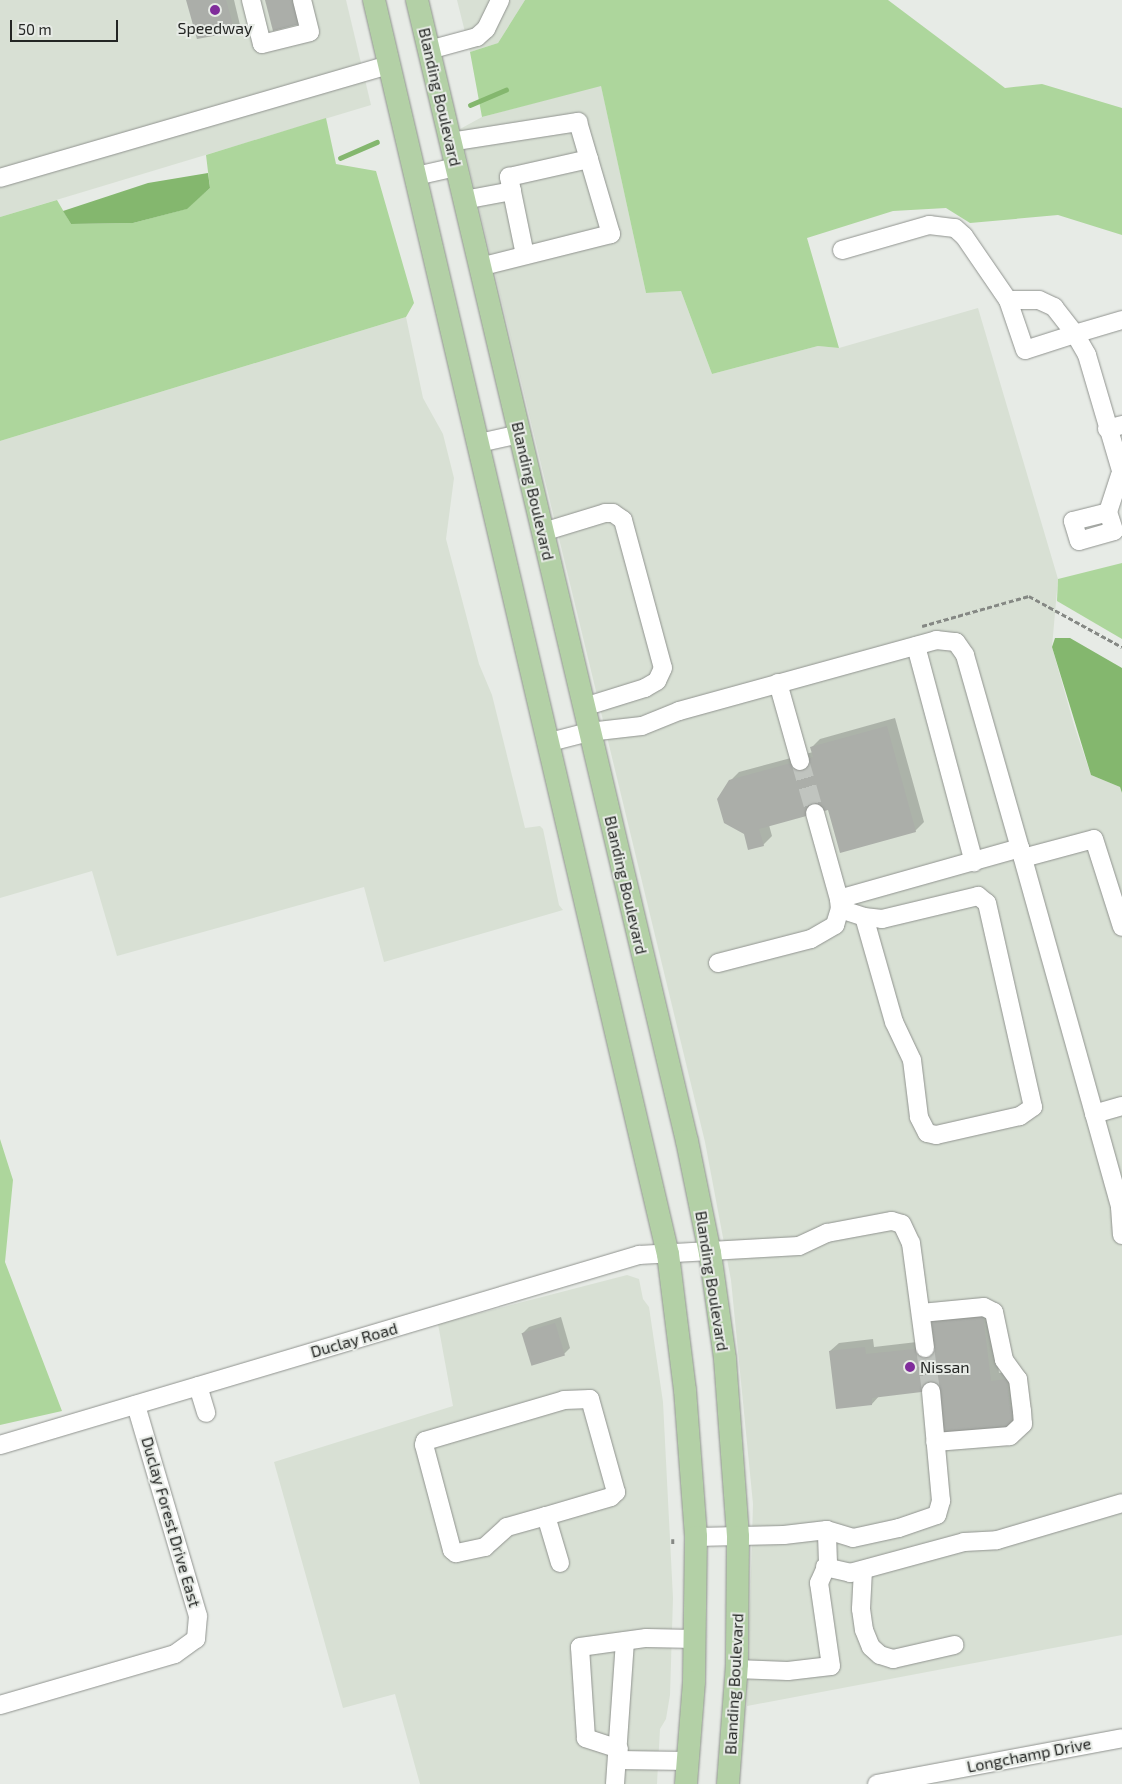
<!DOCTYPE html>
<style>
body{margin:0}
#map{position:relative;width:1122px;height:1784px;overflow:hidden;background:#e7ebe6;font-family:"Exo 2",sans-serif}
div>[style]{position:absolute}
.built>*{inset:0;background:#d8e0d4}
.green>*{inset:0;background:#add69c}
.water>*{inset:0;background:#84b76e}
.shadow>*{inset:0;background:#0003}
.stream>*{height:4.5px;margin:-2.25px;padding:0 2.25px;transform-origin:2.25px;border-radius:2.25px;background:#84b76e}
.building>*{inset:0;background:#abaea9;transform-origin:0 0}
.minor-tunnel>*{height:18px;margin-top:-9px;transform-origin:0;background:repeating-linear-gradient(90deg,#c0c4bf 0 18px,transparent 0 27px)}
.path>*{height:2.5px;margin-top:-1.25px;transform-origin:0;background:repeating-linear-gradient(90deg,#858884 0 5px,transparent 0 7.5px)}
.roads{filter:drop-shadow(0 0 1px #90938f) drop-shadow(0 0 1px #90938f)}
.minor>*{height:18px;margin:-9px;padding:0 9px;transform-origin:9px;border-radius:9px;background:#fff}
.major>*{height:22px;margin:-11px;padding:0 11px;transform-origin:11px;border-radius:11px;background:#b3d0a6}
.dots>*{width:14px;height:14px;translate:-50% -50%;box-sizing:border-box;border:2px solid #e7ebe6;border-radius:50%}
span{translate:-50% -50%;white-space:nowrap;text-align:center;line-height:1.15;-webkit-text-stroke:4px #e7ebe6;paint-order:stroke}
.poi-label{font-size:16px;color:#242624}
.left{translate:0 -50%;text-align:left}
.street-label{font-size:16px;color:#242624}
.scale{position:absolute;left:10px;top:20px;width:108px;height:22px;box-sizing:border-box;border:2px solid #242624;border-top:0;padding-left:6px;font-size:15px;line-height:18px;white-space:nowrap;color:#242624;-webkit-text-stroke:4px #e7ebe6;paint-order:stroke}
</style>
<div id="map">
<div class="built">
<div style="clip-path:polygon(0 0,346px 0,371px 105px,0 217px)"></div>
<div style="clip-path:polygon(457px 0,525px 0,498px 43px,470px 52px)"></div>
<div style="clip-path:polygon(601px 85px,646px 293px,681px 291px,712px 374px,818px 346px,839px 348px,978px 308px,1058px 579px,1052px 647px,1074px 725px,1091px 775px,1120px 787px,1122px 793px,1122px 1635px,747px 1706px,753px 1504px,731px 1280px,705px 1142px,460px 129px,482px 117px)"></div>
<div style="clip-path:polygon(406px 317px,423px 398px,443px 434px,454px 478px,446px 539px,479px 664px,492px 695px,525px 828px,540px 826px,543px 829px,559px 905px,563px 910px,384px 962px,364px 887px,117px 956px,92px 871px,0 898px,0 441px)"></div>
<div style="clip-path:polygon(627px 1275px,639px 1279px,643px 1299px,649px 1307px,663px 1402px,673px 1598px,670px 1695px,666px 1719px,660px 1729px,657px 1784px,420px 1784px,395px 1694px,343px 1708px,274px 1462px,453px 1406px,438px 1324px)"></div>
</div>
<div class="green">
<div style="clip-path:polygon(525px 0,888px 0,1005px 88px,1042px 84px,1122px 108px,1122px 235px,1058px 215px,970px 223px,946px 208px,893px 211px,807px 238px,839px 348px,818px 346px,712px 374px,681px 291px,646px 293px,601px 86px,482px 117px,470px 52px,498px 43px)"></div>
<div style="clip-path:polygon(326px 118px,336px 164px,376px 171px,414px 303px,406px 317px,0 441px,0 217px,57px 200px,71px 224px,133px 223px,186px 209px,210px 188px,206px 155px)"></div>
<div style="clip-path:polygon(1122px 563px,1122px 639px,1057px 601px,1058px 579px)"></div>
<div style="clip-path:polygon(0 1139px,13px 1180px,5px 1262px,62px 1411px,0 1425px)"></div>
</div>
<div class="water">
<div style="clip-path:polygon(208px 173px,210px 188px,187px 209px,133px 223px,71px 224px,63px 211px,148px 183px)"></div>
<div style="clip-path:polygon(1055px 638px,1070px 638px,1122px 668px,1122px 793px,1120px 787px,1091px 775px,1052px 647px)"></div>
</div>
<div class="shadow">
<div style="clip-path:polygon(188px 0,234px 0,240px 25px,234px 31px)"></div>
<div style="clip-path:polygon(895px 718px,924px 822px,915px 831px,829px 808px,769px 825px,772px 836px,763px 845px,730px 781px,739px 772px,813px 752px,812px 747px,820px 739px)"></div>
<div style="clip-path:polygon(992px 1307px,999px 1373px,1015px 1371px,1025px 1414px,940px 1388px,880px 1395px,872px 1404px,830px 1351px,839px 1343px,873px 1339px,874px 1347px,934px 1340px,932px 1322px,941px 1313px)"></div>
<div style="clip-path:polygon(561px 1317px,570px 1348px,564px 1354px,523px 1333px,529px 1327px)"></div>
</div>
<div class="stream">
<div style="left:470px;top:105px;width:39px;rotate:-23deg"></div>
<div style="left:340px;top:158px;width:40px;rotate:-23.4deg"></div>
</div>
<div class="building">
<div style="clip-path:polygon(186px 0,226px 0,235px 32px,197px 39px)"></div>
<div style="clip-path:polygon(265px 0,294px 0,300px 24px,273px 31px)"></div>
<div style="clip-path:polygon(887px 726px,916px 832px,840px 853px,828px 810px,759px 829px,764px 846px,748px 850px,744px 834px,724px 823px,717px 799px,729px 780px,813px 757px,810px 747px)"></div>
<div style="clip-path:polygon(983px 1315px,991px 1381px,1007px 1379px,1010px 1407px,1015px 1407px,1017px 1424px,1012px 1427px,944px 1435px,938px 1390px,872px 1398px,872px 1405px,836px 1409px,829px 1351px,865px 1347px,866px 1354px,934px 1347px,931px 1321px)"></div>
<div style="left:555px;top:1323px;width:34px;height:35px;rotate:73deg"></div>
</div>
<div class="minor-tunnel">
<div style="left:800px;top:761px;width:54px;rotate:73.9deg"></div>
<div style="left:925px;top:1348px;width:43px;rotate:82.1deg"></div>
</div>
<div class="path">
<div style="left:922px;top:626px;width:111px;rotate:-15.7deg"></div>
<div style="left:1029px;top:596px;width:106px;rotate:28.7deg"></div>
<div style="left:673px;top:1539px;width:5px;rotate:90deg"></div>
</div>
<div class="roads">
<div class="minor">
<div style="left:251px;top:0;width:45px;rotate:76deg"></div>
<div style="left:262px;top:44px;width:49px;rotate:-14deg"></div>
<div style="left:310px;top:32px;width:33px;rotate:-104deg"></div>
<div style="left:429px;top:50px;width:50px;rotate:-15.2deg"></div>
<div style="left:477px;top:37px;width:12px;rotate:-42deg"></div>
<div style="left:486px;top:29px;width:32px;rotate:-64deg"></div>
<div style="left:450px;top:142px;width:130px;rotate:-8.9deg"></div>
<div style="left:578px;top:122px;width:117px;rotate:73.6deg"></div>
<div style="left:611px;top:234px;width:135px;rotate:165.9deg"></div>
<div style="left:416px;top:176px;width:41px;rotate:-12.7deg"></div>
<div style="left:0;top:178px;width:406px;rotate:-16.2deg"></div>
<div style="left:464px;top:200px;width:49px;rotate:-10.6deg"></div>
<div style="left:842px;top:250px;width:91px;rotate:-16deg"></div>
<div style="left:929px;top:225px;width:26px;rotate:7deg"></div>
<div style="left:955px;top:228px;width:12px;rotate:42deg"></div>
<div style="left:964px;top:236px;width:78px;rotate:55.5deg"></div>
<div style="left:1008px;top:300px;width:31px"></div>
<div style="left:1039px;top:300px;width:17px;rotate:25deg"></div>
<div style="left:1054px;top:307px;width:34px;rotate:52deg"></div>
<div style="left:1075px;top:334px;width:52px;rotate:162.3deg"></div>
<div style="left:1025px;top:350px;width:53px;rotate:-108.8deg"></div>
<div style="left:525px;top:255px;width:80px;rotate:-101.6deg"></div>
<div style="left:509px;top:177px;width:82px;rotate:-12.7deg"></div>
<div style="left:1122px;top:320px;width:49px;rotate:163.4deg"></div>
<div style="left:1075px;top:334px;width:24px;rotate:60deg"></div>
<div style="left:1087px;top:355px;width:124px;rotate:73.6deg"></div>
<div style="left:1107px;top:429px;width:16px;rotate:-15deg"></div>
<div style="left:479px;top:443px;width:42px;rotate:-12.4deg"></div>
<div style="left:1108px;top:512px;width:20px;rotate:72deg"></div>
<div style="left:1114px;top:531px;width:36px;rotate:164deg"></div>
<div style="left:1079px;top:541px;width:21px;rotate:-107deg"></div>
<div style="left:1073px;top:521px;width:36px;rotate:-14deg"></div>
<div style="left:1108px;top:512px;width:39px;rotate:-72deg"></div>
<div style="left:543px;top:532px;width:65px;rotate:-17deg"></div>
<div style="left:605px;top:513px;width:8px"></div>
<div style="left:613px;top:513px;width:12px;rotate:35deg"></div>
<div style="left:623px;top:520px;width:153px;rotate:74.9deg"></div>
<div style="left:663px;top:668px;width:14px;rotate:115deg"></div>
<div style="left:657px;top:681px;width:14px;rotate:150deg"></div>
<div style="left:645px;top:688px;width:64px;rotate:162.7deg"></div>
<div style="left:916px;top:646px;width:224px;rotate:75deg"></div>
<div style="left:778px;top:683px;width:81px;rotate:74.2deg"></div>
<div style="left:550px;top:742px;width:40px;rotate:-14.4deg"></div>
<div style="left:589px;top:732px;width:53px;rotate:-6.5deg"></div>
<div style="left:642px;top:726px;width:40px;rotate:-22deg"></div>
<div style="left:679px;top:711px;width:267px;rotate:-15.4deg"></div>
<div style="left:936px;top:640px;width:20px;rotate:6deg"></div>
<div style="left:956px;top:642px;width:16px;rotate:55deg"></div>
<div style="left:965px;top:655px;width:201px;rotate:74.1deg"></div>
<div style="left:1020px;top:848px;width:188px;rotate:164.3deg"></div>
<div style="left:1020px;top:848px;width:373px;rotate:74.4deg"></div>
<div style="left:1120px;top:1207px;width:28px;rotate:86deg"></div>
<div style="left:1023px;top:858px;width:73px;rotate:-15deg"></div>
<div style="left:1094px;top:839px;width:92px;rotate:72.3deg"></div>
<div style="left:840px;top:909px;width:25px;rotate:18deg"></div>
<div style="left:864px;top:917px;width:18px;rotate:6deg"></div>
<div style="left:882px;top:919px;width:99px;rotate:-13.5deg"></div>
<div style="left:978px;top:896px;width:11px;rotate:38deg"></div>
<div style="left:987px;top:903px;width:209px;rotate:77.3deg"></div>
<div style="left:1033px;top:1107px;width:16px;rotate:145deg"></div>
<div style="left:1020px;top:1116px;width:86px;rotate:167.3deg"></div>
<div style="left:936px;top:1135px;width:9px;rotate:-167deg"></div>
<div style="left:927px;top:1133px;width:18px;rotate:-117deg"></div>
<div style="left:919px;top:1117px;width:57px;rotate:-97deg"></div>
<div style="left:912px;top:1060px;width:42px;rotate:-115.3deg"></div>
<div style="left:894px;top:1022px;width:109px;rotate:-105.9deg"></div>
<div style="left:718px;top:963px;width:96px;rotate:-14.5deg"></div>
<div style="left:811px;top:939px;width:28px;rotate:-30deg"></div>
<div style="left:835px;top:925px;width:17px;rotate:-73deg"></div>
<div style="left:840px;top:909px;width:10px;rotate:-96deg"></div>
<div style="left:839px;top:899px;width:89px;rotate:-105.6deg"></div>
<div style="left:1094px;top:1114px;width:29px;rotate:-16deg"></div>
<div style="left:921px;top:1313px;width:63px;rotate:-5.4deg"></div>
<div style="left:984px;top:1307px;width:11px;rotate:27deg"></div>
<div style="left:994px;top:1312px;width:49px;rotate:78.2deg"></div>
<div style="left:1004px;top:1360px;width:24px;rotate:54deg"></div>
<div style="left:1018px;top:1379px;width:32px;rotate:83deg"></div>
<div style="left:1022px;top:1411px;width:13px;rotate:86deg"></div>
<div style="left:1023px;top:1424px;width:18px;rotate:137deg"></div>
<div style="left:1010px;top:1436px;width:75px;rotate:175.4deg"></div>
<div style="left:198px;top:1386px;width:28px;rotate:73deg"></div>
<div style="left:0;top:1445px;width:667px;rotate:-16.56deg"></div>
<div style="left:639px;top:1255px;width:160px;rotate:-3.2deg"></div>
<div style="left:799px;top:1246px;width:31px;rotate:-25deg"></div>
<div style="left:827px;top:1233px;width:66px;rotate:-10.5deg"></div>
<div style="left:892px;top:1221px;width:10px;rotate:17deg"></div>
<div style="left:902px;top:1224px;width:21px;rotate:65deg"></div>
<div style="left:911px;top:1243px;width:106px;rotate:82.4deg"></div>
<div style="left:546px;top:1516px;width:41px;rotate:164.2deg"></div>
<div style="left:507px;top:1527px;width:30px;rotate:138deg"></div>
<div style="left:485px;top:1547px;width:30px;rotate:168deg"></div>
<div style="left:456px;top:1553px;width:5px;rotate:-143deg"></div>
<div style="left:452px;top:1550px;width:109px;rotate:-104.9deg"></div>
<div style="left:424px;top:1445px;width:4px;rotate:-76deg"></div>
<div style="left:425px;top:1441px;width:145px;rotate:-16.4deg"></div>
<div style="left:564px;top:1400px;width:26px;rotate:-2deg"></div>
<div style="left:590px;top:1399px;width:97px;rotate:74.4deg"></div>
<div style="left:616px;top:1492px;width:7px;rotate:135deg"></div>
<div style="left:611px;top:1497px;width:68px;rotate:163.7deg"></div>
<div style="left:546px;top:1516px;width:49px;rotate:73.4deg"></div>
<div style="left:696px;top:1537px;width:88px;rotate:-1.3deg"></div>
<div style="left:784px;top:1535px;width:43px;rotate:-6.6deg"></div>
<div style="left:827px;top:1530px;width:27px;rotate:17deg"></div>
<div style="left:853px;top:1538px;width:47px;rotate:-12.3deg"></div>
<div style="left:899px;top:1528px;width:40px;rotate:-18.9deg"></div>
<div style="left:937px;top:1515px;width:15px;rotate:-74deg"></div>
<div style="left:941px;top:1501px;width:110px;rotate:-95.2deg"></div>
<div style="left:825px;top:1567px;width:26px;rotate:13deg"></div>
<div style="left:850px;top:1573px;width:118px;rotate:-15.2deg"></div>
<div style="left:964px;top:1542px;width:33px;rotate:-3deg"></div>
<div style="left:997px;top:1540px;width:130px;rotate:-16.5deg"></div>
<div style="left:863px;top:1570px;width:39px;rotate:93deg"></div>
<div style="left:861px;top:1609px;width:21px;rotate:82deg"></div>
<div style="left:864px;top:1630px;width:18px;rotate:68deg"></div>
<div style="left:871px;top:1647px;width:12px;rotate:42deg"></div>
<div style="left:880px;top:1655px;width:14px;rotate:17deg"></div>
<div style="left:893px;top:1659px;width:63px;rotate:-12.9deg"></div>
<div style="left:736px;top:1669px;width:52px;rotate:2.2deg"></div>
<div style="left:788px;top:1671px;width:43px;rotate:-6.6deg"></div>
<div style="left:831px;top:1666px;width:84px;rotate:-98.2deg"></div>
<div style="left:819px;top:1583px;width:22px;rotate:-66deg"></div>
<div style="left:828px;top:1563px;width:33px;rotate:-92deg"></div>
<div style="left:0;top:1705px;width:182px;rotate:-16.2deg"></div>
<div style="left:175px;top:1654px;width:26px;rotate:-36deg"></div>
<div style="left:196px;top:1639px;width:23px;rotate:-85deg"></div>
<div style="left:198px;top:1616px;width:220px;rotate:-106.4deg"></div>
<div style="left:619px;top:1749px;width:35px;rotate:-162deg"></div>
<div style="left:586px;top:1738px;width:91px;rotate:-93.8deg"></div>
<div style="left:580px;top:1647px;width:67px;rotate:-7.8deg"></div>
<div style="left:646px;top:1638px;width:49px;rotate:1.2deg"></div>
<div style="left:618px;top:1760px;width:70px;rotate:0.8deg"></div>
<div style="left:615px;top:1784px;width:143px;rotate:-86deg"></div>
<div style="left:877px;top:1784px;width:249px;rotate:-10.6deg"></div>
</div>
<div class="major">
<div style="left:374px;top:0;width:1288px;rotate:76.81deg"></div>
<div style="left:668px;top:1254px;width:137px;rotate:82.9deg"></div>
<div style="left:685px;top:1390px;width:147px;rotate:85.7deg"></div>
<div style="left:696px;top:1537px;width:145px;rotate:90.8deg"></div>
<div style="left:694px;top:1682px;width:102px;rotate:94.5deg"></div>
<div style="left:417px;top:0;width:1173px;rotate:76.69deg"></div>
<div style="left:687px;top:1141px;width:114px;rotate:78.4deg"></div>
<div style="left:710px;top:1253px;width:107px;rotate:81.9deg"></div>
<div style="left:725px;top:1359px;width:178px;rotate:85.8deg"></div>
<div style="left:738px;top:1537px;width:127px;rotate:90.5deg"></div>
<div style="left:737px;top:1664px;width:120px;rotate:94.3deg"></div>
</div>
</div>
<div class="dots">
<div style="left:215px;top:10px;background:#802c9b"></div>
<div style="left:910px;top:1367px;background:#802c9b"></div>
</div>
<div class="poi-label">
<span style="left:215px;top:28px">Speedway</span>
<span class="left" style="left:920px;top:1367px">Nissan</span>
</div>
<div class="street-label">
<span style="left:440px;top:97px;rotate:77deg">Blanding Boulevard</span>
<span style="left:533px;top:491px;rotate:77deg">Blanding Boulevard</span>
<span style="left:626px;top:885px;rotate:77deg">Blanding Boulevard</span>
<span style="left:712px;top:1281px;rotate:81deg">Blanding Boulevard</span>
<span style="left:354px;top:1340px;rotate:-16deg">Duclay Road</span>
<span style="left:171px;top:1522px;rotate:74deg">Duclay Forest Drive East</span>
<span style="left:734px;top:1684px;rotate:-87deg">Blanding Boulevard</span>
<span style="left:1029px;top:1755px;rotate:-11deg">Longchamp Drive</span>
</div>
<div class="scale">50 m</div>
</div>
